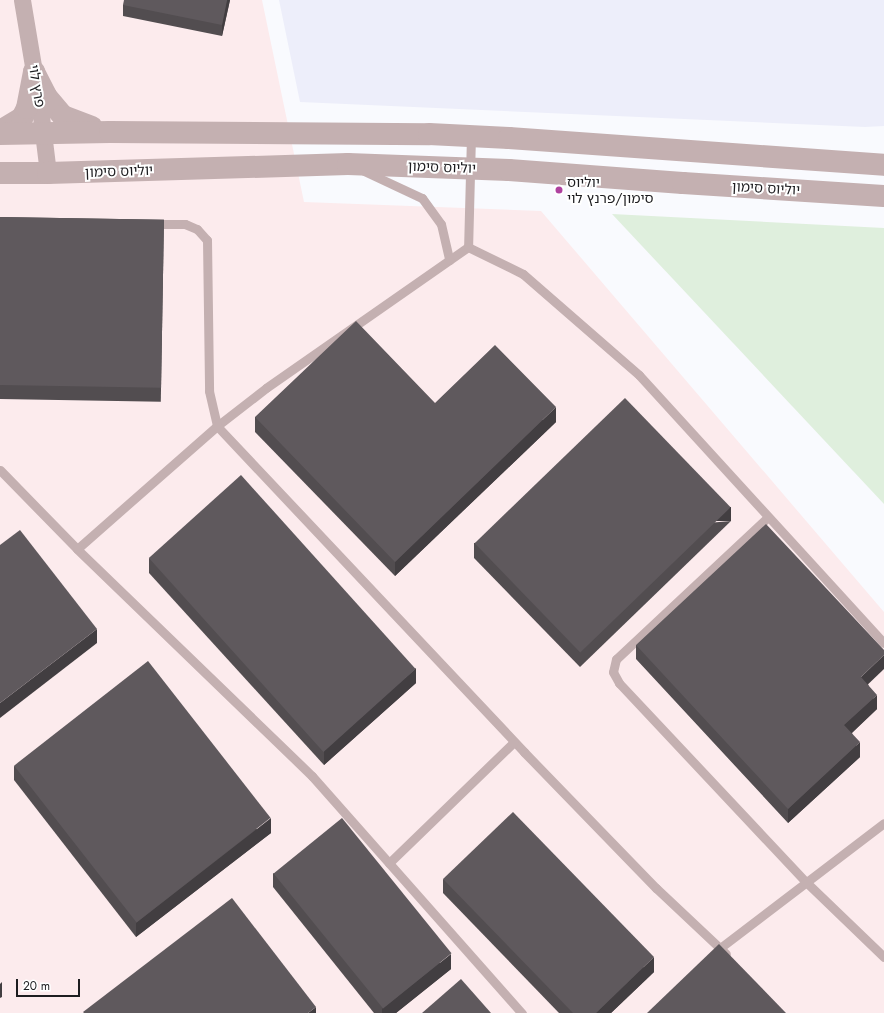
<!DOCTYPE html>
<meta charset="utf-8">
<style>
body{margin:0}
#map{position:relative;width:884px;height:1013px;overflow:hidden;background:#f9fafe;font-family:Jost,"Noto Sans Hebrew",sans-serif}
div>[style]{position:absolute}
.built>*{inset:0;background:#edeefa}
.industrial>*{inset:0;background:#fcebed}
.green>*{inset:0;background:#dfefdd}
.service>*{height:9px;margin:-4.5px;padding:0 4.5px;transform-origin:4.5px;border-radius:4.5px;background:#c4b0b1}
.minor>*{height:17px;margin:-8.5px;padding:0 8.5px;transform-origin:8.5px;border-radius:8.5px;background:#c4b0b1}
.tertiary>*{height:22px;margin:-11px;padding:0 11px;transform-origin:11px;border-radius:11px;background:#c4b0b1}
.wall>*{inset:0;background:#524d50;transform-origin:0 0}
.shaded-wall>*{inset:0;background:#423e41;transform-origin:0 0}
.building>*{inset:0;background:#5f595d;transform-origin:0 0}
.dots>*{width:11px;height:11px;translate:-50% -50%;box-sizing:border-box;border:2px solid #fff;border-radius:50%}
span{translate:-50% -50%;white-space:nowrap;text-align:center;line-height:1.15;-webkit-text-stroke:4px #fff;paint-order:stroke}
.street-label{font-size:14px;color:#1d1d20}
.poi-label{font-size:14px;color:#1d1d20}
.left{translate:0 -50%;text-align:left}
.scale{position:absolute;left:16px;top:979px;width:64px;height:18px;box-sizing:border-box;border:2px solid #1d1d20;border-top:0;padding-left:5px;font-size:12px;line-height:14px;white-space:nowrap;color:#1d1d20;-webkit-text-stroke:3px #fff;paint-order:stroke}
</style>
<div id="map">
<div class="built">
<div style="clip-path:polygon(279px 0,884px 0,884px 126px,865px 127px,300px 102px)"></div>
</div>
<div class="industrial">
<div style="clip-path:polygon(0 0,262px 0,304px 202px,541px 211px,884px 612px,884px 1013px,0 1013px)"></div>
</div>
<div class="green">
<div style="clip-path:polygon(612px 214px,884px 228px,884px 504px)"></div>
</div>
<div class="service">
<div style="left:471px;top:136px;width:111px;rotate:91.5deg"></div>
<div style="left:468px;top:247px;width:246px;rotate:145.1deg"></div>
<div style="left:266px;top:388px;width:62px;rotate:142.2deg"></div>
<div style="left:217px;top:426px;width:186px;rotate:138.7deg"></div>
<div style="left:77px;top:549px;width:327px;rotate:44deg"></div>
<div style="left:312px;top:776px;width:317px;rotate:48.5deg"></div>
<div style="left:364px;top:171px;width:64px;rotate:25deg"></div>
<div style="left:422px;top:198px;width:32px;rotate:54deg"></div>
<div style="left:441px;top:224px;width:37px;rotate:77deg"></div>
<div style="left:152px;top:224px;width:33px"></div>
<div style="left:185px;top:224px;width:13px;rotate:23deg"></div>
<div style="left:197px;top:229px;width:15px;rotate:48deg"></div>
<div style="left:207px;top:240px;width:151px;rotate:89.2deg"></div>
<div style="left:209px;top:391px;width:36px;rotate:77deg"></div>
<div style="left:217px;top:426px;width:448px;rotate:46.7deg"></div>
<div style="left:524px;top:752px;width:190px;rotate:45.9deg"></div>
<div style="left:656px;top:888px;width:96px;rotate:43.3deg"></div>
<div style="left:468px;top:247px;width:61px;rotate:26.1deg"></div>
<div style="left:523px;top:274px;width:154px;rotate:41deg"></div>
<div style="left:639px;top:375px;width:363px;rotate:47.6deg"></div>
<div style="left:0;top:470px;width:110px;rotate:45.7deg"></div>
<div style="left:768px;top:517px;width:208px;rotate:136.9deg"></div>
<div style="left:616px;top:659px;width:13px;rotate:103deg"></div>
<div style="left:613px;top:672px;width:13px;rotate:61deg"></div>
<div style="left:619px;top:683px;width:273px;rotate:46.8deg"></div>
<div style="left:806px;top:882px;width:108px;rotate:43.9deg"></div>
<div style="left:389px;top:863px;width:174px;rotate:-44.1deg"></div>
<div style="left:720px;top:948px;width:206px;rotate:-37.3deg"></div>
</div>
<div class="minor">
<div style="left:22px;top:0;width:109px;rotate:80.5deg"></div>
<div style="left:40px;top:108px;width:65px;rotate:83deg"></div>
</div>
<div class="tertiary">
<div style="left:34px;top:72px;width:27px;rotate:63deg"></div>
<div style="left:46px;top:96px;width:26px;rotate:50deg"></div>
<div style="left:63px;top:116px;width:31px;rotate:21deg"></div>
<div style="left:0;top:131px;width:26px;rotate:-31deg"></div>
<div style="left:22px;top:118px;width:11px;rotate:-63deg"></div>
<div style="left:27px;top:108px;width:37px;rotate:-79deg"></div>
<div style="left:0;top:134px;width:110px;rotate:-1deg"></div>
<div style="left:110px;top:132px;width:319px;rotate:0.4deg"></div>
<div style="left:429px;top:134px;width:80px;rotate:2.9deg"></div>
<div style="left:509px;top:138px;width:376px;rotate:4.1deg"></div>
<div style="left:0;top:173px;width:48px"></div>
<div style="left:48px;top:173px;width:300px;rotate:-1.7deg"></div>
<div style="left:348px;top:164px;width:161px;rotate:2.1deg"></div>
<div style="left:509px;top:170px;width:174px;rotate:4.3deg"></div>
<div style="left:683px;top:183px;width:201px;rotate:3.7deg"></div>
</div>
<div class="wall">
<div style="clip-path:polygon(230px 0,222px 36px,123px 16px,123px 5px)"></div>
<div style="left:0;top:217px;width:164px;height:182px;rotate:1deg"></div>
<div style="clip-path:polygon(435px 403px,556px 422px,395px 576px,255px 432px,255px 417px)"></div>
<div style="clip-path:polygon(731px 521px,580px 667px,474px 558px,474px 543px)"></div>
<div style="clip-path:polygon(149px 558px,416px 683px,324px 765px,149px 573px)"></div>
<div style="clip-path:polygon(636px 645px,868px 684px,877px 709px,852px 733px,860px 757px,788px 823px,636px 659px)"></div>
<div style="clip-path:polygon(14px 766px,271px 833px,136px 937px,14px 780px)"></div>
<div style="clip-path:polygon(273px 873px,451px 969px,396px 1013px,374px 1013px,273px 887px)"></div>
<div style="clip-path:polygon(443px 879px,654px 972px,611px 1013px,559px 1013px,443px 893px)"></div>
</div>
<div class="shaded-wall">
<div style="clip-path:polygon(227px 0,230px 0,222px 36px,222px 25px)"></div>
<div style="clip-path:polygon(556px 407px,556px 422px,395px 576px,395px 562px)"></div>
<div style="left:731px;top:507px;width:14px;height:210px;rotate:90deg"></div>
<div style="clip-path:polygon(97px 629px,97px 643px,0 718px,0 703px)"></div>
<div style="clip-path:polygon(884px 655px,884px 669px,861px 691px,861px 677px)"></div>
<div style="clip-path:polygon(416px 668px,416px 683px,324px 765px,324px 751px)"></div>
<div style="clip-path:polygon(877px 695px,877px 709px,844px 740px,844px 725px)"></div>
<div style="clip-path:polygon(860px 742px,860px 757px,788px 823px,788px 809px)"></div>
<div style="clip-path:polygon(271px 818px,271px 833px,136px 937px,136px 923px)"></div>
<div style="clip-path:polygon(451px 954px,451px 969px,396px 1013px,382px 1013px,382px 1009px)"></div>
<div style="clip-path:polygon(654px 957px,654px 972px,611px 1013px,596px 1013px)"></div>
<div style="clip-path:polygon(2px 982px,2px 997px,0 998px,0 984px)"></div>
<div style="clip-path:polygon(316px 1007px,316px 1013px,308px 1013px)"></div>
</div>
<div class="building">
<div style="clip-path:polygon(124px 0,227px 0,222px 25px,123px 5px)"></div>
<div style="left:0;top:217px;width:164px;height:168px;rotate:1deg"></div>
<div style="clip-path:polygon(356px 321px,435px 403px,495px 345px,556px 407px,395px 562px,255px 417px)"></div>
<div style="left:625px;top:398px;width:152px;height:209px;rotate:46deg"></div>
<div style="left:241px;top:475px;width:261px;height:124px;rotate:48deg"></div>
<div style="clip-path:polygon(766px 524px,884px 650px,884px 655px,861px 677px,877px 695px,844px 725px,860px 742px,788px 809px,636px 645px)"></div>
<div style="clip-path:polygon(20px 530px,97px 629px,0 703px,0 545px)"></div>
<div style="left:148px;top:661px;width:199px;height:170px;rotate:52deg"></div>
<div style="clip-path:polygon(513px 812px,654px 957px,596px 1013px,573px 1013px,443px 879px)"></div>
<div style="left:342px;top:818px;width:174px;height:88px;rotate:51deg"></div>
<div style="clip-path:polygon(232px 898px,316px 1007px,308px 1013px,84px 1013px,83px 1012px)"></div>
<div style="clip-path:polygon(719px 944px,786px 1013px,647px 1013px)"></div>
<div style="clip-path:polygon(461px 979px,491px 1013px,422px 1013px)"></div>
</div>
<div class="dots">
<div style="left:559px;top:190px;background:#af419f"></div>
</div>
<div class="street-label">
<span style="left:37px;top:86px;rotate:81deg">פרץ לוי</span>
<span style="left:442px;top:167px;rotate:2deg">יוליוס סימון</span>
<span style="left:119px;top:171px;rotate:-2deg">יוליוס סימון</span>
<span style="left:766px;top:188px;rotate:3deg">יוליוס סימון</span>
</div>
<div class="poi-label">
<span class="left" style="left:567px;top:190px">יוליוס<br>סימון/פרנץ לוי</span>
</div>
<div class="scale">20 m</div>
</div>
